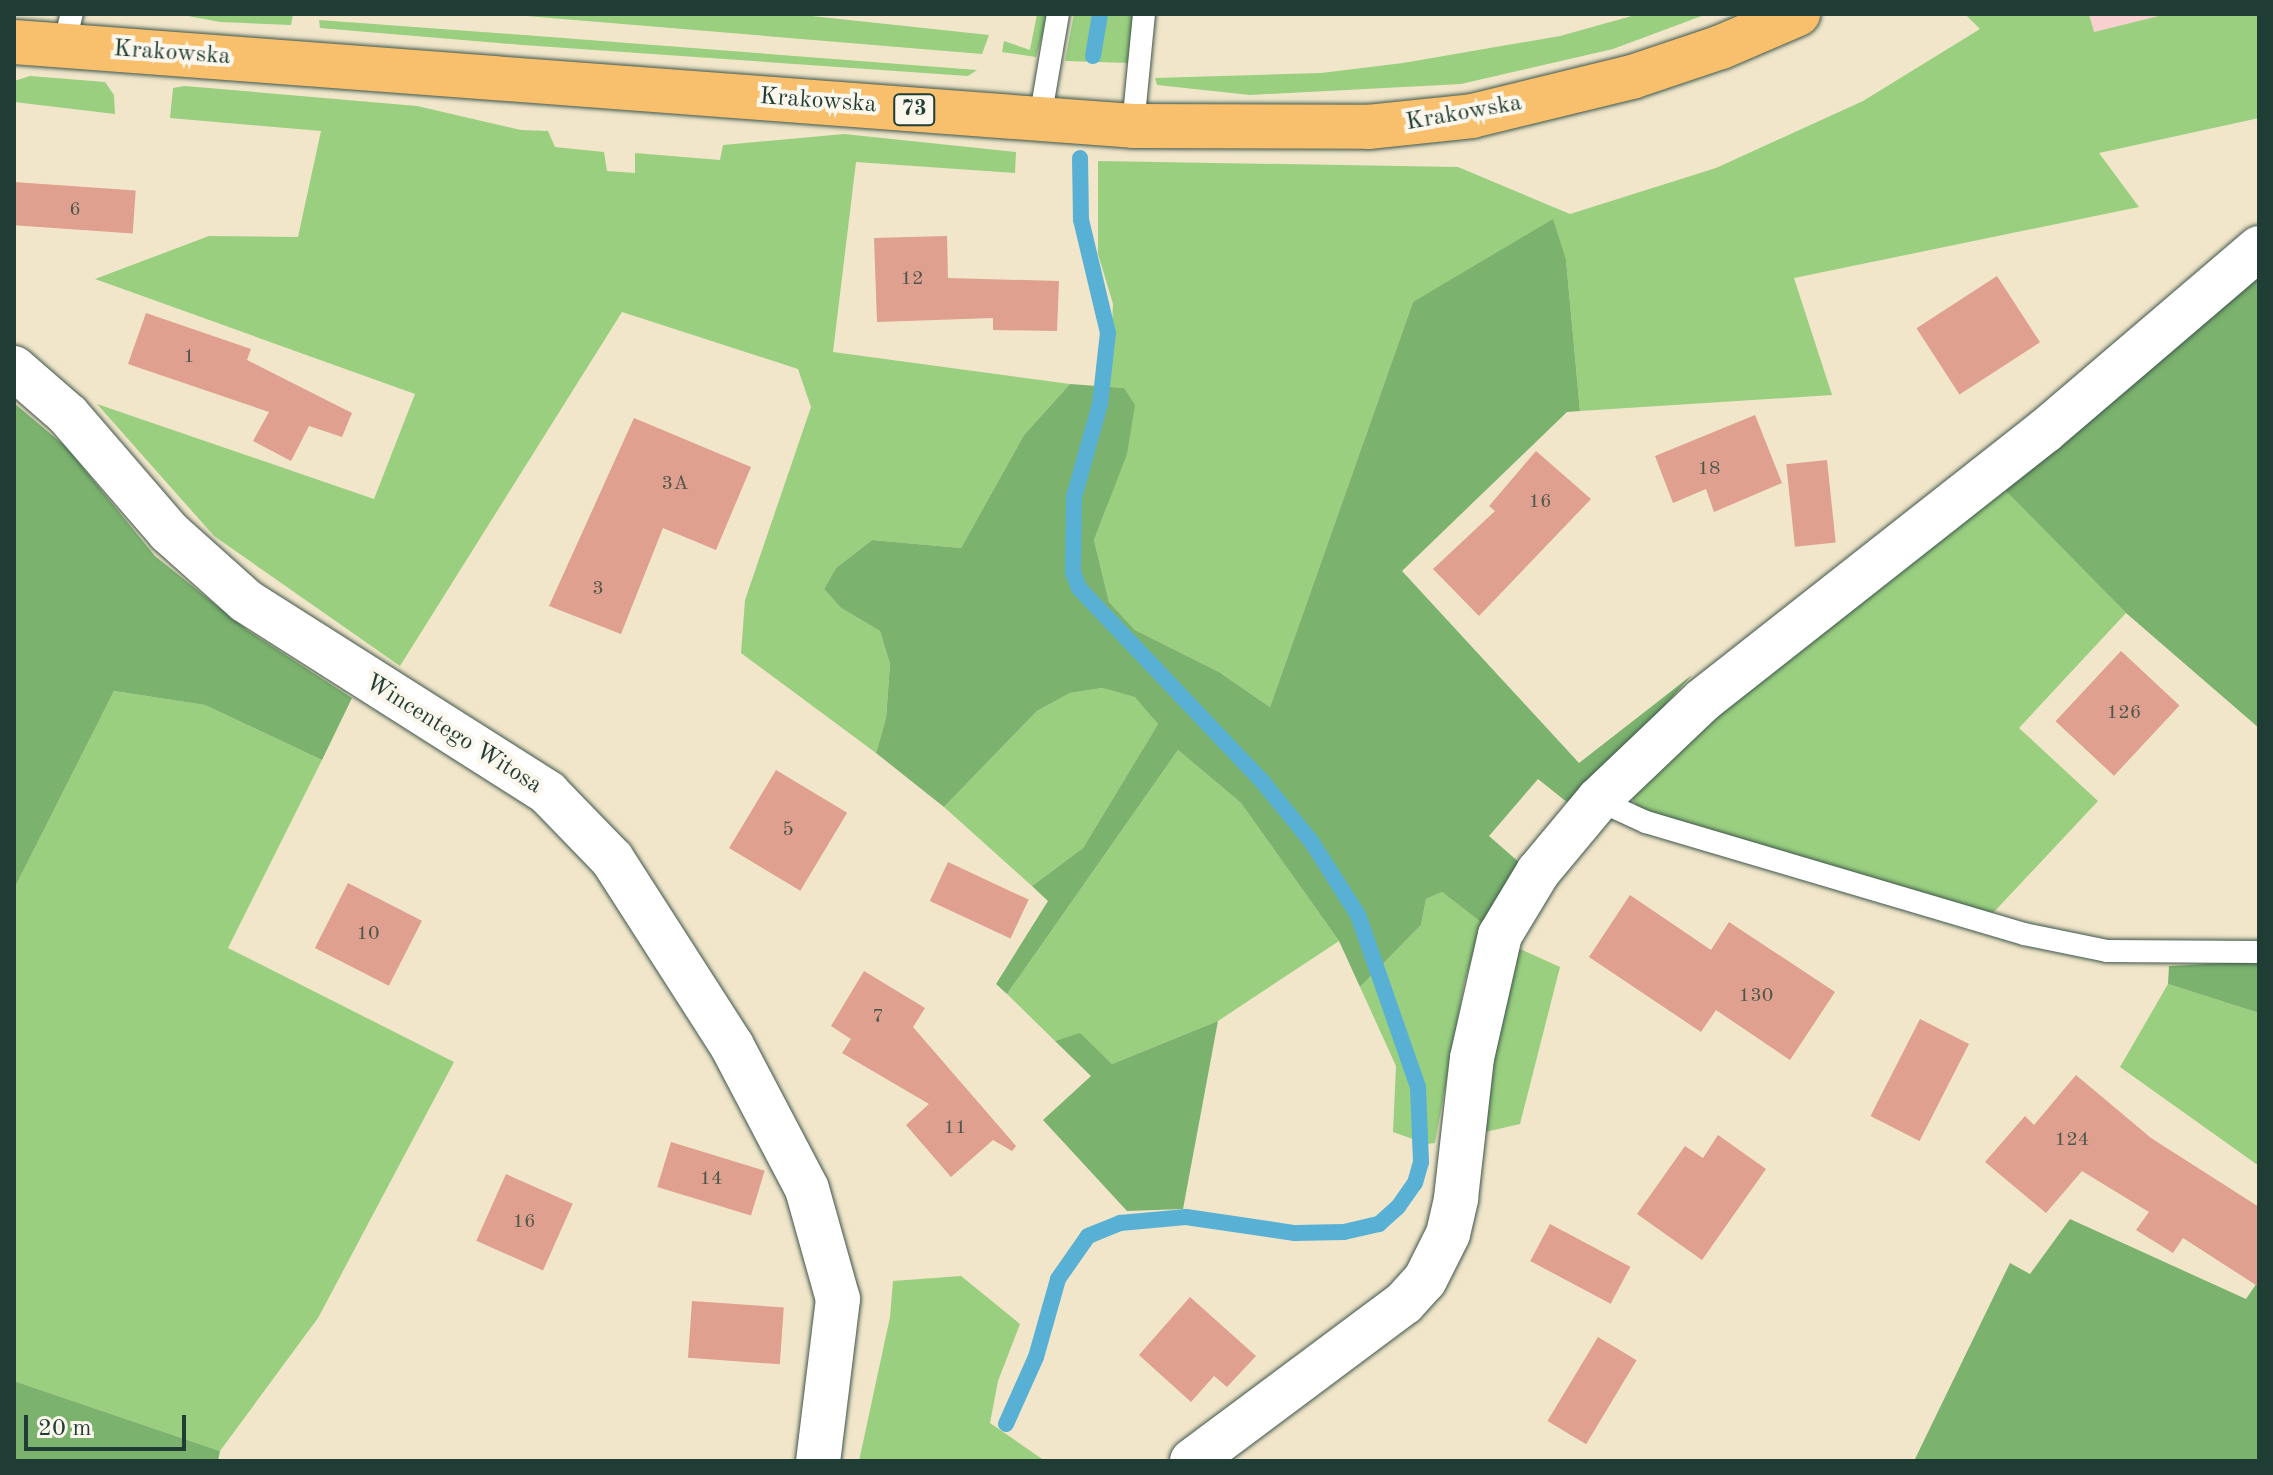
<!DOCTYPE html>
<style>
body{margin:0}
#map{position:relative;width:2273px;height:1475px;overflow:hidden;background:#f1e6ca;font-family:"Old Standard TT",serif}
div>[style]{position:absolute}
.built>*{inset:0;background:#f7d0cf}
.green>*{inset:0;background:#9acf80}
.forest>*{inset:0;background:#7bb26e}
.stream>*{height:16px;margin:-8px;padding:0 8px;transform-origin:8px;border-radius:8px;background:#58b0d5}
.building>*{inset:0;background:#dfa08f;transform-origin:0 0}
.roads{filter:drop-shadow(0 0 2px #3e564a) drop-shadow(0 0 2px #3e564a)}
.lane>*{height:22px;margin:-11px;padding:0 11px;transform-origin:11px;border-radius:11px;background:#fff}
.street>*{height:44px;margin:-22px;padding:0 22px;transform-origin:22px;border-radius:22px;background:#fff}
.primary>*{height:44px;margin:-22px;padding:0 22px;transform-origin:22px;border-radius:22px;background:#f8bf6c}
span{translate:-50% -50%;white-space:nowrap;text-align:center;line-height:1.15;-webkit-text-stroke:8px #fbf7ec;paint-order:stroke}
.number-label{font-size:20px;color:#4f564b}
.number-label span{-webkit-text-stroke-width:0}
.shield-label span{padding:2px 6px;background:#fbf7ec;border:2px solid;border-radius:6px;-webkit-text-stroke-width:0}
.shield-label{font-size:22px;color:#1f3d34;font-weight:700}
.street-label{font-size:24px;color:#1f3d34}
.frame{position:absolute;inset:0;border:16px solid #1f3d34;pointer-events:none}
.scale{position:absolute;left:24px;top:1415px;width:162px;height:36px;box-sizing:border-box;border:4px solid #1f3d34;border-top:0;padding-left:10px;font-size:24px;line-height:28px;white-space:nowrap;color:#1f3d34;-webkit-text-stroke:6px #fbf7ec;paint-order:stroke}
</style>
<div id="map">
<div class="built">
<div style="clip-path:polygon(2089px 14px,2167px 14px,2094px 32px)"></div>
</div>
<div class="green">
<div style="clip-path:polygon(177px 14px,293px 14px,291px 25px,220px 22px)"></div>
<div style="clip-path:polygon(501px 14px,793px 14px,989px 35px,982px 54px)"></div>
<div style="clip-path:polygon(1037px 14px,1049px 14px,1036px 57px,1002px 52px,1004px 41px,1030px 50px)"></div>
<div style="clip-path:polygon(1074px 14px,1134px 14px,1129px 63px,1065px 61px)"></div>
<div style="clip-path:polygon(1639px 14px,1707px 14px,1613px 49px,1461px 84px,1250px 95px,1157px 85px,1155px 78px,1321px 73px,1403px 63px,1560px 36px)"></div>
<div style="clip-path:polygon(1965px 14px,2089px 14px,2094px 32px,2167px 14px,2259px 14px,2259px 118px,2099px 153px,2139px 207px,1794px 278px,1832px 395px,1580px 411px,1566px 260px,1413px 302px,1270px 707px,1219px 672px,1135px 630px,1109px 602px,1094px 540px,1107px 506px,1124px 388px,1109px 387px,1113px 304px,1098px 254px,1098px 161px,1458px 167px,1570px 214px,1716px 168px,1863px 101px,1980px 29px)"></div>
<div style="clip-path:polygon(319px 20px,524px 35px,977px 70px,968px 76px,523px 45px,320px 28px)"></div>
<div style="clip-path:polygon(30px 76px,105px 82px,114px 95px,115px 114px,14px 102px,14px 81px)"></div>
<div style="clip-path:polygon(185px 86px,417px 106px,521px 130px,548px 131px,555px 147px,604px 152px,607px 171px,635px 173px,635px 153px,720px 160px,723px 145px,844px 134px,1016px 152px,1015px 173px,856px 162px,833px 352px,1070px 384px,1024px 435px,961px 548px,872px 540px,836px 568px,824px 589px,841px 608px,880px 631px,890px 664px,886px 718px,876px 753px,741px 653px,745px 600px,811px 407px,798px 369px,622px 312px,400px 666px,214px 536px,97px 404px,374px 499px,415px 394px,95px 279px,209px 236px,298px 237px,321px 131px,170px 118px,173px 88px)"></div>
<div style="clip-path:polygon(1996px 481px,2126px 613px,2019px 728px,2098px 801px,1993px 913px,1639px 811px,1627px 787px)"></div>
<div style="clip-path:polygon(1102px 688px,1136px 697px,1158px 724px,1083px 848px,1032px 886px,944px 807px,1037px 711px,1070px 693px)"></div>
<div style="clip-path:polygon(114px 691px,205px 705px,322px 760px,228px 948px,454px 1062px,318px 1318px,220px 1451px,14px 1381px,14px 889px)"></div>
<div style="clip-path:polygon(1178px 750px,1241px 803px,1339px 941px,1218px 1021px,1112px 1064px,1080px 1034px,1055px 1041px,1007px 994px)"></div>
<div style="clip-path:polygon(1442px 892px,1482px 923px,1464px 984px,1435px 1143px,1427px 1144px,1393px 1132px,1396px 1066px,1360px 987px,1421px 925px,1426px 899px)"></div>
<div style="clip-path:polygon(1518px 948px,1560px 967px,1520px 1124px,1481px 1133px,1490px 1048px)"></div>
<div style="clip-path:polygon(2168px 984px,2259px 1013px,2259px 1166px,2120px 1067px)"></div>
<div style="clip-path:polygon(961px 1276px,1020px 1324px,998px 1381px,990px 1423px,1045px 1461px,859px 1461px,890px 1317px,893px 1281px)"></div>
</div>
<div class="forest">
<div style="clip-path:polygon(1553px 219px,1566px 260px,1580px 411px,1567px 412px,1402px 571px,1579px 763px,1692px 675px,1573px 807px,1538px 779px,1489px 836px,1521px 864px,1482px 923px,1442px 892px,1426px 899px,1421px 925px,1360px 987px,1339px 941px,1241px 803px,1178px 750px,1007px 994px,996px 984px,1048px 901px,1032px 886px,1083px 848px,1158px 724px,1135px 697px,1102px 688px,1070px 693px,1037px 711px,944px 807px,876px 753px,886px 718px,890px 664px,880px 631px,841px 608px,824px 589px,836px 568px,872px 540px,961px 548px,1024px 435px,1070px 384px,1124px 388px,1135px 405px,1127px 454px,1094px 540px,1109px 602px,1135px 630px,1219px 672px,1270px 707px,1413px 302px)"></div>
<div style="clip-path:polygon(2259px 268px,2259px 728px,2126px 613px,1996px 481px)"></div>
<div style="clip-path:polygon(14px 403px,66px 447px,155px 556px,247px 630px,352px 698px,322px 760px,205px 705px,114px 691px,14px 889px)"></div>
<div style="clip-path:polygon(2259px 961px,2259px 1013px,2168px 984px,2169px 966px)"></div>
<div style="clip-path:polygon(1218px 1021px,1183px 1209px,1127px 1211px,1043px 1120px,1091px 1076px,1055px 1041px,1080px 1033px,1112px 1064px)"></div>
<div style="clip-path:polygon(2070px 1219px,2246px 1299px,2259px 1280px,2259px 1461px,1914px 1461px,2010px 1263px,2030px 1274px)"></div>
<div style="clip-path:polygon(14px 1381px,220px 1451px,218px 1461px,14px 1461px)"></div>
</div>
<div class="stream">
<div style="left:1093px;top:56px;width:43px;rotate:-80.5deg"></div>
<div style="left:1006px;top:1424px;width:73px;rotate:-65.9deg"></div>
<div style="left:1036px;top:1357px;width:81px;rotate:-74.2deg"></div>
<div style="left:1058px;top:1279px;width:52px;rotate:-55.1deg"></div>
<div style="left:1088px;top:1236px;width:35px;rotate:-22deg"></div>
<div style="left:1120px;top:1223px;width:66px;rotate:-5.2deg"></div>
<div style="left:1186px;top:1217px;width:110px;rotate:8.4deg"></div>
<div style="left:1295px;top:1233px;width:49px;rotate:-1.2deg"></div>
<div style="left:1344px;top:1232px;width:36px;rotate:-13deg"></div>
<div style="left:1379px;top:1224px;width:25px;rotate:-42deg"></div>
<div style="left:1398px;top:1207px;width:29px;rotate:-55deg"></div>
<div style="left:1415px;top:1183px;width:22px;rotate:-74deg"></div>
<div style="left:1421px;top:1162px;width:75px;rotate:-92.3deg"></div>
<div style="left:1418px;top:1087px;width:182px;rotate:-109.2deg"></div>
<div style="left:1358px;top:915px;width:88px;rotate:-122.4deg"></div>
<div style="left:1311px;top:841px;width:79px;rotate:-129.3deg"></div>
<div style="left:1261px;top:780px;width:265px;rotate:-133.5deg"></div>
<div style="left:1079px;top:588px;width:17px;rotate:-111deg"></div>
<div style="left:1073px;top:572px;width:75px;rotate:-89.2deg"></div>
<div style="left:1074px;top:497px;width:97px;rotate:-74.4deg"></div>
<div style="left:1100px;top:404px;width:71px;rotate:-83.6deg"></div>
<div style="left:1108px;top:333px;width:116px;rotate:-103.4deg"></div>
<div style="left:1081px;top:220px;width:62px;rotate:-90.9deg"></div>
</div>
<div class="building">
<div style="left:14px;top:182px;width:122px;height:43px;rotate:4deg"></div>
<div style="clip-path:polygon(947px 236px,948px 278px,1059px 281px,1057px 331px,993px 330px,993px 318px,877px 322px,874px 238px)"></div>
<div style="left:1997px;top:276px;width:79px;height:96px;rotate:57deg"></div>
<div style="clip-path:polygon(146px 313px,251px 349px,247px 360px,352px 413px,342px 437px,309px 426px,291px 461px,253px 441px,269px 412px,128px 364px)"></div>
<div style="clip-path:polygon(1755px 415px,1782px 483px,1714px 512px,1706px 489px,1673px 503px,1655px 456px)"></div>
<div style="clip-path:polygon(634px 418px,751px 467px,716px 550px,663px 528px,621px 634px,549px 606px)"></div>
<div style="clip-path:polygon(1536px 451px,1591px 499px,1479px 616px,1433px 569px,1495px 511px,1489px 506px)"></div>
<div style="left:1827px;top:460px;width:83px;height:41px;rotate:84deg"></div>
<div style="left:2121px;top:651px;width:80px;height:96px;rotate:43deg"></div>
<div style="left:776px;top:770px;width:83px;height:91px;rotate:31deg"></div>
<div style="left:948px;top:862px;width:89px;height:43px;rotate:25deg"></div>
<div style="left:348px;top:883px;width:83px;height:73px;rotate:27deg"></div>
<div style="clip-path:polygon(1630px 895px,1711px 950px,1729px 922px,1835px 992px,1790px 1060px,1716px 1010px,1701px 1032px,1589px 957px)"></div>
<div style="clip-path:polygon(864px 971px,925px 1008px,913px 1027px,1016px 1146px,1012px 1151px,993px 1140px,951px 1177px,906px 1125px,929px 1104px,842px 1053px,851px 1039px,831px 1026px)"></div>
<div style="left:1920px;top:1019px;width:55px;height:109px;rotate:27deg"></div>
<div style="clip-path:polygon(2076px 1075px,2151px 1138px,2259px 1207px,2259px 1287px,2183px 1238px,2173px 1253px,2136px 1230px,2149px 1212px,2082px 1171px,2046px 1213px,1985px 1162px,2025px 1116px,2034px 1125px)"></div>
<div style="clip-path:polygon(1718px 1135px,1766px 1169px,1702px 1260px,1637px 1214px,1685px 1146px,1703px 1158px)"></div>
<div style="left:671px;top:1142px;width:98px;height:47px;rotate:17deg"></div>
<div style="left:506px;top:1174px;width:73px;height:73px;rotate:24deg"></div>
<div style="left:1550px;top:1224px;width:91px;height:42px;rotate:28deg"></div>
<div style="clip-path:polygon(1190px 1297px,1256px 1356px,1227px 1387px,1214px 1376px,1191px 1402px,1139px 1355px)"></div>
<div style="left:692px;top:1301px;width:92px;height:57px;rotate:4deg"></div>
<div style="left:1598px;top:1337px;width:45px;height:98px;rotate:31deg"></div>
</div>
<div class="roads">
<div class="lane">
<div style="left:64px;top:45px;width:32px;rotate:-76deg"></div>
<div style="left:1040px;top:119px;width:107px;rotate:-80.3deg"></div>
<div style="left:1133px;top:126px;width:113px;rotate:-84.4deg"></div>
<div style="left:1598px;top:800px;width:53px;rotate:24.6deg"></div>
<div style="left:1646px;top:822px;width:394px;rotate:16.5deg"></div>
<div style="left:2024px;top:934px;width:85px;rotate:11.6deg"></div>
<div style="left:2107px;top:951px;width:152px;rotate:0.4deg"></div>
</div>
<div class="street">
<div style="left:14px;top:368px;width:72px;rotate:41deg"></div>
<div style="left:68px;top:415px;width:155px;rotate:49.2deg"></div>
<div style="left:169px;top:532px;width:103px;rotate:41.9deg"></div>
<div style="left:246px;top:601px;width:358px;rotate:32.4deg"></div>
<div style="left:548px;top:793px;width:92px;rotate:45.9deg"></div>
<div style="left:612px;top:859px;width:222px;rotate:57.3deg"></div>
<div style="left:732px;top:1046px;width:161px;rotate:62.3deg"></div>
<div style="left:807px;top:1189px;width:114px;rotate:74.3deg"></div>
<div style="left:838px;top:1299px;width:163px;rotate:97deg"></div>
<div style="left:1192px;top:1461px;width:264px;rotate:-36.7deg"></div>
<div style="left:1404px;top:1303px;width:31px;rotate:-48deg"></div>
<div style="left:1425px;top:1280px;width:51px;rotate:-63.4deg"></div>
<div style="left:1448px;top:1234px;width:37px;rotate:-77deg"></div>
<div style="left:1456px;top:1198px;width:141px;rotate:-83.5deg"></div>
<div style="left:1472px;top:1058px;width:126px;rotate:-77.2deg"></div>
<div style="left:1500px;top:935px;width:74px;rotate:-58.9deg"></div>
<div style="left:1538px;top:872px;width:94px;rotate:-50.2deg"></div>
<div style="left:1598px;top:800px;width:145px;rotate:-43.6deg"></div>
<div style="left:1703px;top:700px;width:435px;rotate:-38.2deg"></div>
<div style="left:2045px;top:431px;width:282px;rotate:-40.5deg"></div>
</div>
<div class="primary">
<div style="left:14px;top:42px;width:1122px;rotate:4.29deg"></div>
<div style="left:1133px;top:126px;width:235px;rotate:0.2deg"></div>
<div style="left:1368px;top:127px;width:105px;rotate:-6deg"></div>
<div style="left:1472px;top:116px;width:165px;rotate:-13.7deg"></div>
<div style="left:1632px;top:77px;width:94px;rotate:-18.6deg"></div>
<div style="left:1721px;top:47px;width:84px;rotate:-23.2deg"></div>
</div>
</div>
<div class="number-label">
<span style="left:75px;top:210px">6</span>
<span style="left:912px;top:279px">12</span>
<span style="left:189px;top:357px">1</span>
<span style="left:1709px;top:469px">18</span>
<span style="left:675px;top:484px">3A</span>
<span style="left:1540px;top:502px">16</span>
<span style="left:598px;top:589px">3</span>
<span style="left:2124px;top:713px">126</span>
<span style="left:788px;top:830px">5</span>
<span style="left:368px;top:934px">10</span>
<span style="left:1756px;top:996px">130</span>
<span style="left:878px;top:1017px">7</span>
<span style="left:955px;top:1128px">11</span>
<span style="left:2072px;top:1140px">124</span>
<span style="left:711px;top:1179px">14</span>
<span style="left:524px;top:1222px">16</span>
</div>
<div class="shield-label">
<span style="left:914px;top:110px">73</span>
</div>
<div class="street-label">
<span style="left:172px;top:54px;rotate:4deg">Krakowska</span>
<span style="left:818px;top:102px;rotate:4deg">Krakowska</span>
<span style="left:1464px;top:114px;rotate:-10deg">Krakowska</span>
<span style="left:453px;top:735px;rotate:32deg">Wincentego Witosa</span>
</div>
<div class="frame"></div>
<div class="scale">20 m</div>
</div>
